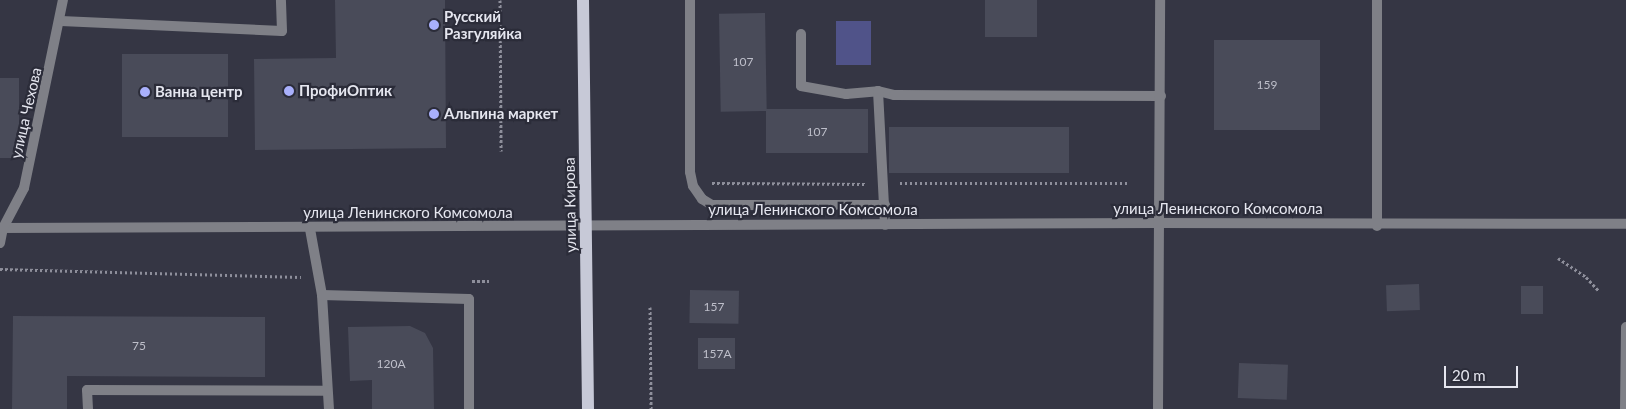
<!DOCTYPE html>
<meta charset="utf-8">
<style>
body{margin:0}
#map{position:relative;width:1626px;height:409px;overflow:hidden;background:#353644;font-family:Lato,sans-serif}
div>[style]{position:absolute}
.green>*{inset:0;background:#505389;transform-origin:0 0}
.building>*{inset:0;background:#494b59;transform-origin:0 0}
.path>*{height:3px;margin-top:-1.5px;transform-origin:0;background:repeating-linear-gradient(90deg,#8e8f9b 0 2.5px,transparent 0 5px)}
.service>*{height:10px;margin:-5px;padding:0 5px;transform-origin:5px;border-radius:5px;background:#7f8087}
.minor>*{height:10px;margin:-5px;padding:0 5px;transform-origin:5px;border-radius:5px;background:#7f8087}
.primary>*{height:12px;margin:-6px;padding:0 6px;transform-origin:6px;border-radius:6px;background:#c7c9d7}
.dots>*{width:14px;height:14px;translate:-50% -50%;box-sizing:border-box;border:2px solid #2b2c39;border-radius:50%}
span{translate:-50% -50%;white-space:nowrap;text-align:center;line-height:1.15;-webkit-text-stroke:4.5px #2b2c39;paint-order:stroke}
.number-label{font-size:12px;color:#bebfca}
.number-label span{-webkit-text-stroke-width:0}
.poi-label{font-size:15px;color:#e5e6ef;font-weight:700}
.left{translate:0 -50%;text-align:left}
.street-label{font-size:15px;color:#e5e6ef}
.scale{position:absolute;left:1444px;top:366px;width:74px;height:22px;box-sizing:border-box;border:2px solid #e5e6ef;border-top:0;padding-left:6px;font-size:15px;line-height:18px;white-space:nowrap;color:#e5e6ef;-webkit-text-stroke:4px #2b2c39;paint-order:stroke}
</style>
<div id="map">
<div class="green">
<div style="left:836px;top:21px;width:35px;height:44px"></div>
</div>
<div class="building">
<div style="clip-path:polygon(335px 0,445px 0,446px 148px,255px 150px,254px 59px,336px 58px)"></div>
<div style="left:985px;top:0;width:52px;height:37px"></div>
<div style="left:765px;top:13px;width:98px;height:46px;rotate:89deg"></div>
<div style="left:1214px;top:40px;width:106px;height:90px"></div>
<div style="left:122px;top:54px;width:106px;height:83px"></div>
<div style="left:0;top:78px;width:19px;height:80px"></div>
<div style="left:868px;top:109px;width:44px;height:102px;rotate:90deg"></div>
<div style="left:1069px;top:127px;width:46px;height:180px;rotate:90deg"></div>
<div style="left:1419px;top:284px;width:26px;height:33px;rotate:88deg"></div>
<div style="left:1521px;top:286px;width:22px;height:28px"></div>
<div style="left:690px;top:290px;width:49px;height:33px;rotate:1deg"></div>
<div style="clip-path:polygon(13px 316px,265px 317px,265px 377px,67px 376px,67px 409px,12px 409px)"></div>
<div style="clip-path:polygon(410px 326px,425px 333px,433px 348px,434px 409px,372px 409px,372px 380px,350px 381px,348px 327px)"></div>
<div style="left:698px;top:338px;width:37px;height:31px"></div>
<div style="left:1239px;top:363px;width:49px;height:35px;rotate:2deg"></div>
</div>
<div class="path">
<div style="left:500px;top:0;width:151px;rotate:89.6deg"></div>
<div style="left:712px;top:183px;width:154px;rotate:0.4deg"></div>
<div style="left:900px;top:183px;width:227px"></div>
<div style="left:1558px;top:258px;width:34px;rotate:34deg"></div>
<div style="left:1586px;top:277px;width:18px;rotate:47deg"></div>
<div style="left:0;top:269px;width:301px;rotate:1.5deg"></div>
<div style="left:472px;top:281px;width:17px"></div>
<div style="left:650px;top:307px;width:102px;rotate:89.4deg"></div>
</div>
<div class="service">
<div style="left:690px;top:0;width:172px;rotate:90deg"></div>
<div style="left:690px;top:172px;width:14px;rotate:78deg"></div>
<div style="left:693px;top:186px;width:16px;rotate:55deg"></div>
<div style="left:702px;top:199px;width:12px;rotate:31deg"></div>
<div style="left:712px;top:205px;width:173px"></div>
<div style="left:61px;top:21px;width:221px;rotate:2.6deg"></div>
<div style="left:282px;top:31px;width:31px;rotate:-92deg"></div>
<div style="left:801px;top:34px;width:52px;rotate:90deg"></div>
<div style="left:801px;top:86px;width:46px;rotate:10.1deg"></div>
<div style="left:846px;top:94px;width:32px;rotate:-5deg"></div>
<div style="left:878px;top:91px;width:16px;rotate:14deg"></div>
<div style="left:894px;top:95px;width:267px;rotate:0.2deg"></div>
<div style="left:878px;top:91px;width:134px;rotate:87deg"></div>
<div style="left:1377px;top:226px;width:226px;rotate:-90deg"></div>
<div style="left:310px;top:229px;width:67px;rotate:79.7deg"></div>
<div style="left:322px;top:295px;width:114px;rotate:86.5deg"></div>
<div style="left:0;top:243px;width:15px;rotate:-79deg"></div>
<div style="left:322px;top:295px;width:147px;rotate:1.6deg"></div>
<div style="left:469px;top:299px;width:110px;rotate:90deg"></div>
<div style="left:88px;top:409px;width:19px;rotate:-93deg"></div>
<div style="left:87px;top:390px;width:240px;rotate:0.2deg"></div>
</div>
<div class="minor">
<div style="left:0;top:228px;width:1158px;rotate:-0.25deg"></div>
<div style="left:1158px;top:223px;width:468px;rotate:0.1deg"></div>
<div style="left:3px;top:228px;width:45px;rotate:-62.3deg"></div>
<div style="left:24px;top:188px;width:192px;rotate:-78.3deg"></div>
<div style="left:1158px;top:409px;width:409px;rotate:-89.7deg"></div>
<div style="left:1625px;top:409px;width:82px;rotate:-89.3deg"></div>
</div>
<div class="primary">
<div style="left:583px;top:0;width:409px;rotate:89.3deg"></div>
</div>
<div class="dots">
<div style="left:434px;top:25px;background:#a9b0fc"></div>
<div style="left:289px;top:91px;background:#a9b0fc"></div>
<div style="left:145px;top:92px;background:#a9b0fc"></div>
<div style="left:434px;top:114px;background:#a9b0fc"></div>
</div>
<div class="number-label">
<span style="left:743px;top:62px">107</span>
<span style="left:1267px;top:85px">159</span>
<span style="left:817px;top:132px">107</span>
<span style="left:714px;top:307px">157</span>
<span style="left:139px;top:346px">75</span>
<span style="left:717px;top:354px">157А</span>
<span style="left:391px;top:364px">120А</span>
</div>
<div class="poi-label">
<span class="left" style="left:444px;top:25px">Русский<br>Разгуляйка</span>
<span class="left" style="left:299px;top:91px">ПрофиОптик</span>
<span class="left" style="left:155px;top:92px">Ванна центр</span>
<span class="left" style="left:444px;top:114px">Альпина маркет</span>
</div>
<div class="street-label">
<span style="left:26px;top:113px;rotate:-77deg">улица Чехова</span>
<span style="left:570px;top:205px;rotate:-91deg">улица Кирова</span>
<span style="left:1218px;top:209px">улица Ленинского Комсомола</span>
<span style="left:813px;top:210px">улица Ленинского Комсомола</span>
<span style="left:408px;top:213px">улица Ленинского Комсомола</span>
</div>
<div class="scale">20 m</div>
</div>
